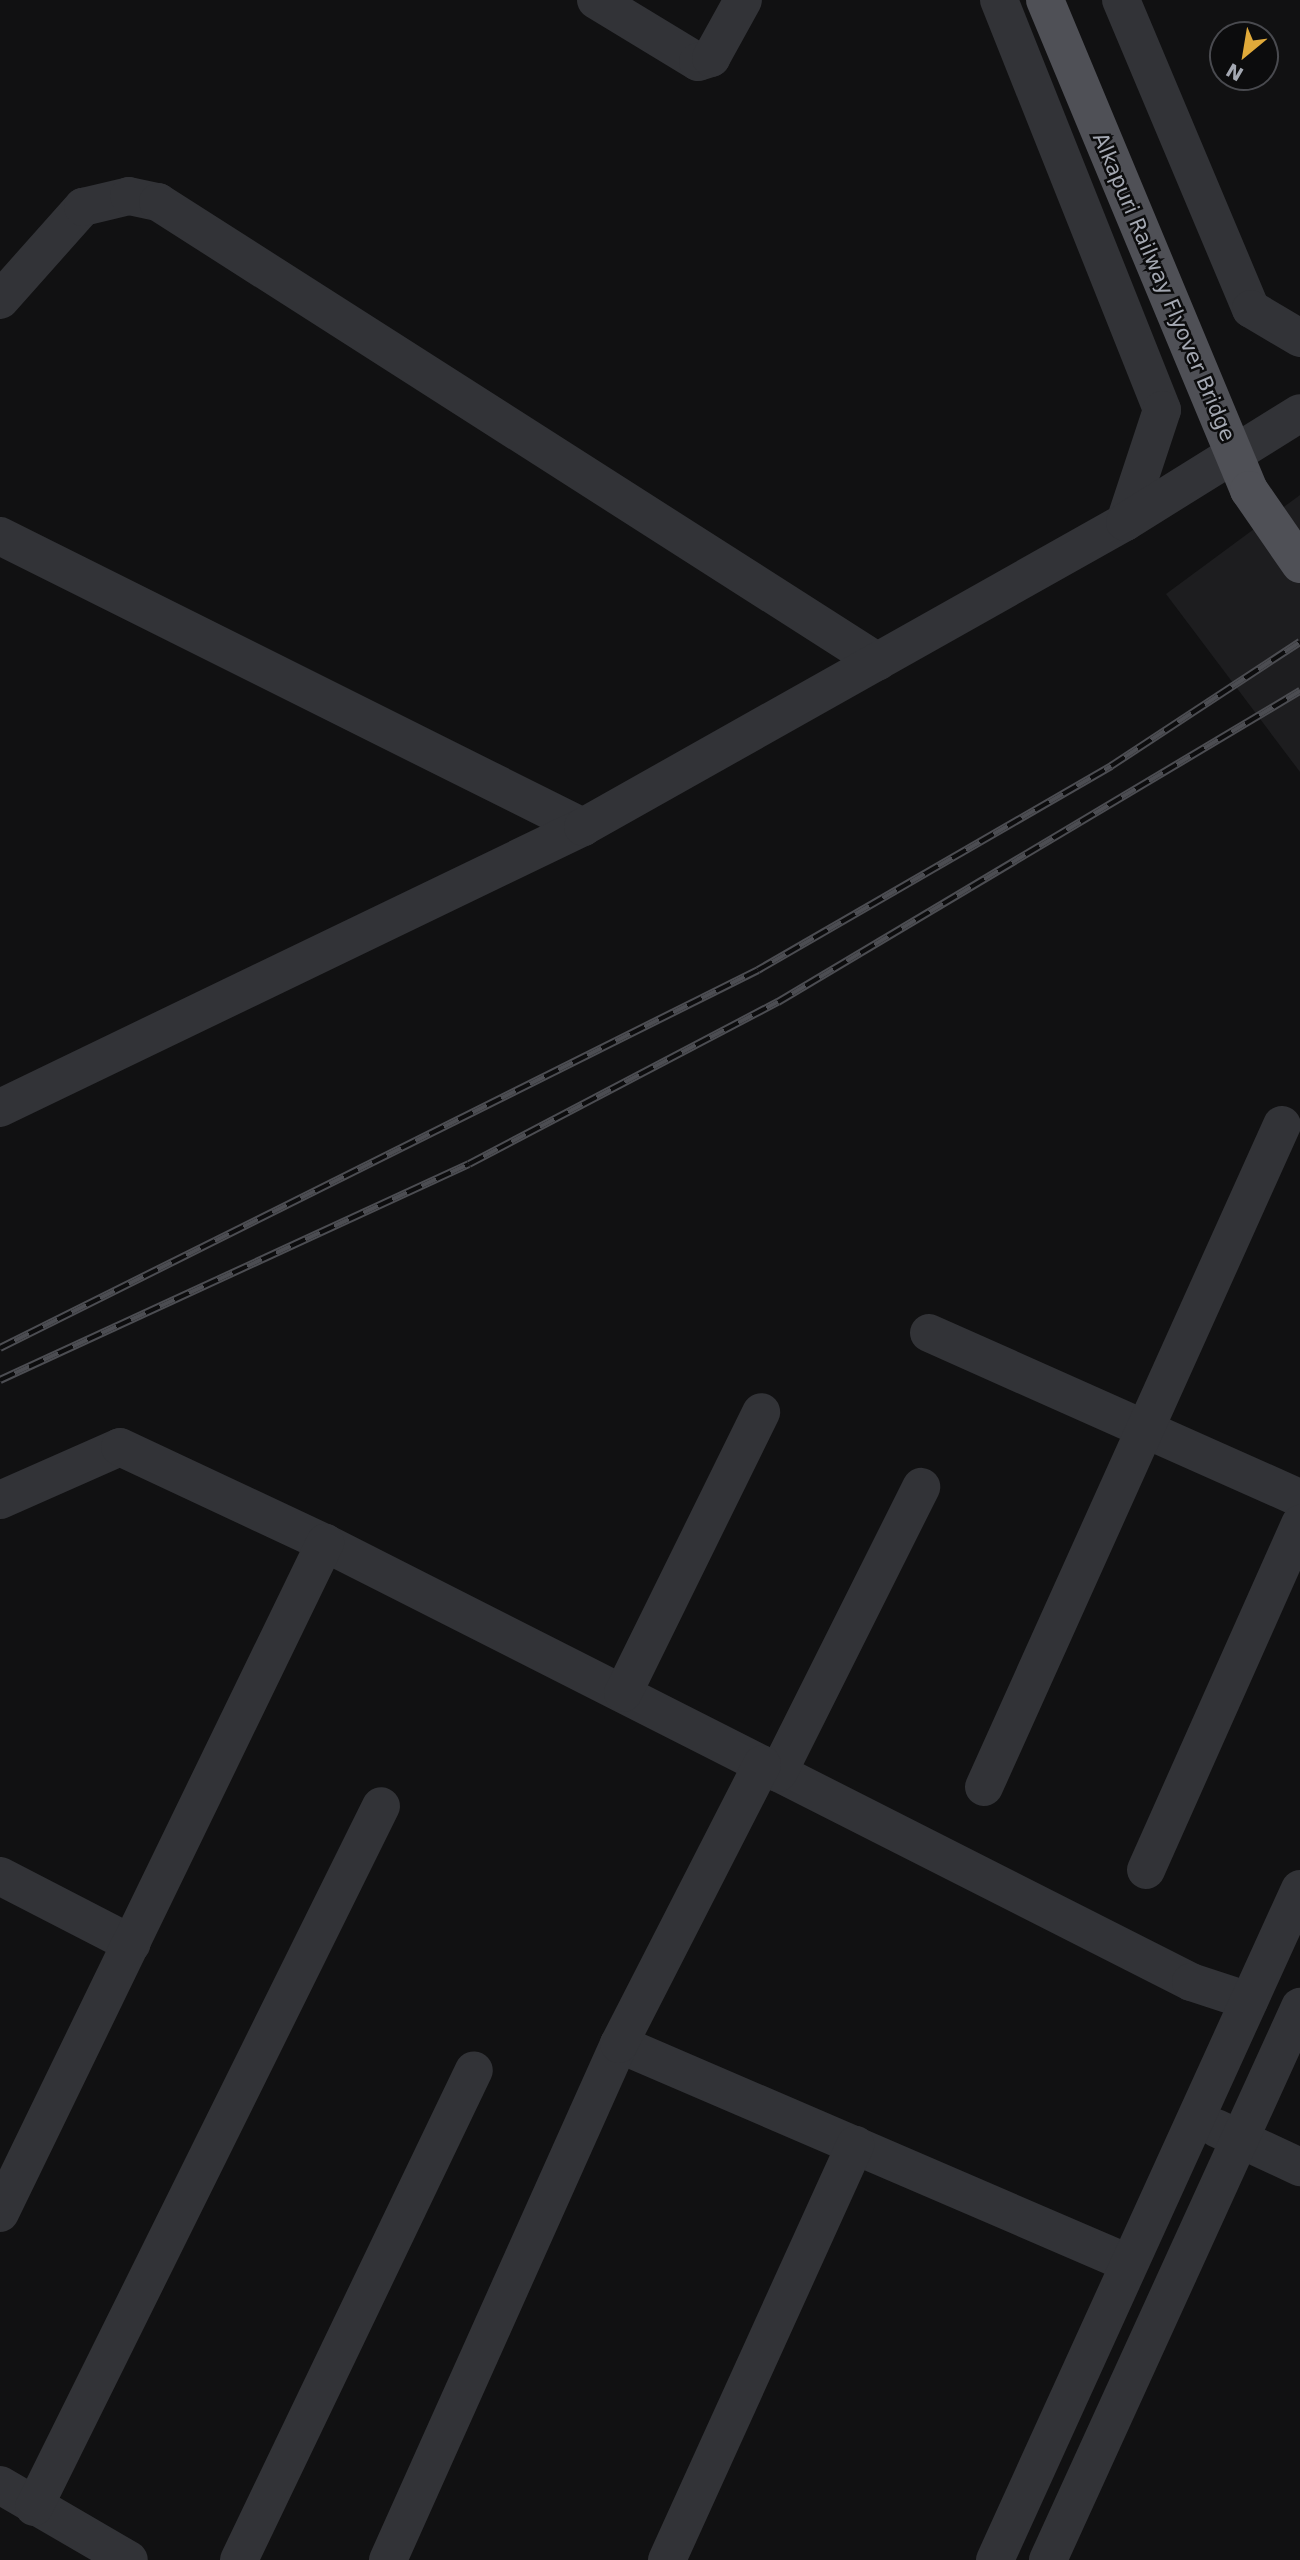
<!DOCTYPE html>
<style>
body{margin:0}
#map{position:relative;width:1300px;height:2560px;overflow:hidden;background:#111112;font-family:"DejaVu Sans",sans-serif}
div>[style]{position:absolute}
.built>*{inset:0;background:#1d1d1f}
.minor>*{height:38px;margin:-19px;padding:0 19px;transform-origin:19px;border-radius:19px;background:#323337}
.rail>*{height:8px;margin-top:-4px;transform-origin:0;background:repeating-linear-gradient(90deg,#0c0c0d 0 16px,#4c4d52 0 32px);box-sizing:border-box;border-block:2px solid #4c4d52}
.major-bridge>*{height:38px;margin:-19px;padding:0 19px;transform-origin:19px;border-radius:19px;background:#4f5056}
span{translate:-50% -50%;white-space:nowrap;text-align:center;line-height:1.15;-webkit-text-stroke:5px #0c0c0d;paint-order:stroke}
.street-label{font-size:21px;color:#a4a8b2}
.north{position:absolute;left:1209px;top:21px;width:70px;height:70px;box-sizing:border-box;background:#0c0c0d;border:2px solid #494a4f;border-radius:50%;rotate:210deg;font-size:19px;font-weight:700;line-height:28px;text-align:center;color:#a4a8b2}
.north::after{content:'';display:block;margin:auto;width:24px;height:32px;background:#e1aa3a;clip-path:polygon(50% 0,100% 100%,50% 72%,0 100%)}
</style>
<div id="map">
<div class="built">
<div style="clip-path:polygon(1300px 495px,1300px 772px,1166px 594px)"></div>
</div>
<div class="minor">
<div style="left:596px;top:0;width:119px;rotate:31.3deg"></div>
<div style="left:698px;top:62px;width:14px;rotate:-17deg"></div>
<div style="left:711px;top:58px;width:66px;rotate:-61.1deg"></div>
<div style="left:999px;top:0;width:441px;rotate:68.3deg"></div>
<div style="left:1162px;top:410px;width:118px;rotate:108.3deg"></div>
<div style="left:1121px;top:0;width:335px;rotate:67.2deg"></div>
<div style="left:1251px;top:309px;width:57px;rotate:30.6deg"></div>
<div style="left:0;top:300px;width:125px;rotate:-48.3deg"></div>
<div style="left:83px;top:207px;width:47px;rotate:-13.4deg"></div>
<div style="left:129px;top:196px;width:30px;rotate:12deg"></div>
<div style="left:158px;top:202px;width:854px;rotate:32.57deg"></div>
<div style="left:0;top:536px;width:652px;rotate:26.53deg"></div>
<div style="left:0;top:1108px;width:647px;rotate:-25.73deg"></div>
<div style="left:583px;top:827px;width:622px;rotate:-29.37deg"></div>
<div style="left:1125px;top:522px;width:206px;rotate:-31.9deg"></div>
<div style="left:929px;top:1333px;width:406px;rotate:24deg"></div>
<div style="left:0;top:1500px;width:131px;rotate:-23.8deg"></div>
<div style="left:120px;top:1447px;width:226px;rotate:25.1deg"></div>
<div style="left:325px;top:1543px;width:971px;rotate:26.88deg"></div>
<div style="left:1191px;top:1982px;width:61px;rotate:18.1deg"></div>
<div style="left:623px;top:1693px;width:313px;rotate:-63.8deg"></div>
<div style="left:778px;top:1773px;width:320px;rotate:-63.4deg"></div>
<div style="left:984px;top:1787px;width:726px;rotate:-65.77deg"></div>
<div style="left:1146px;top:1870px;width:379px;rotate:-66deg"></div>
<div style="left:0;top:1876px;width:148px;rotate:27.3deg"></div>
<div style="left:619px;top:2044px;width:554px;rotate:23.28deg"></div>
<div style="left:1216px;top:2128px;width:93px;rotate:24.9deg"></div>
<div style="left:0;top:2213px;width:745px;rotate:-64.12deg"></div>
<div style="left:0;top:2485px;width:149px;rotate:30.2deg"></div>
<div style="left:34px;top:2507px;width:782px;rotate:-63.66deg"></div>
<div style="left:239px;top:2560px;width:543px;rotate:-64.38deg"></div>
<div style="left:388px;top:2560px;width:565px;rotate:-65.88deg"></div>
<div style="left:619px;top:2044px;width:314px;rotate:-62.9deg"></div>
<div style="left:667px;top:2560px;width:456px;rotate:-65.6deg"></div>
<div style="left:995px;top:2560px;width:737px;rotate:-65.56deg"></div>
<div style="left:1048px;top:2560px;width:608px;rotate:-65.5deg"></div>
</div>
<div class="rail">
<div style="left:0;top:1348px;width:847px;rotate:-26.5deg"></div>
<div style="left:758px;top:970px;width:408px;rotate:-30deg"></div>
<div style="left:1111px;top:766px;width:226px;rotate:-33.3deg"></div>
<div style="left:0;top:1380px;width:516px;rotate:-24.73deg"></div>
<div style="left:469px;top:1164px;width:349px;rotate:-27.7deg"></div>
<div style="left:778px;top:1002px;width:608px;rotate:-30.79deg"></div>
</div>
<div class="major-bridge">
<div style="left:1045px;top:0;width:531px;rotate:67.4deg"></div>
<div style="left:1249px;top:490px;width:90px;rotate:55.4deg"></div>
</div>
<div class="street-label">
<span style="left:1164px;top:287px;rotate:67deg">Alkapuri Railway Flyover Bridge</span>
</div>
<div class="north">N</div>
</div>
